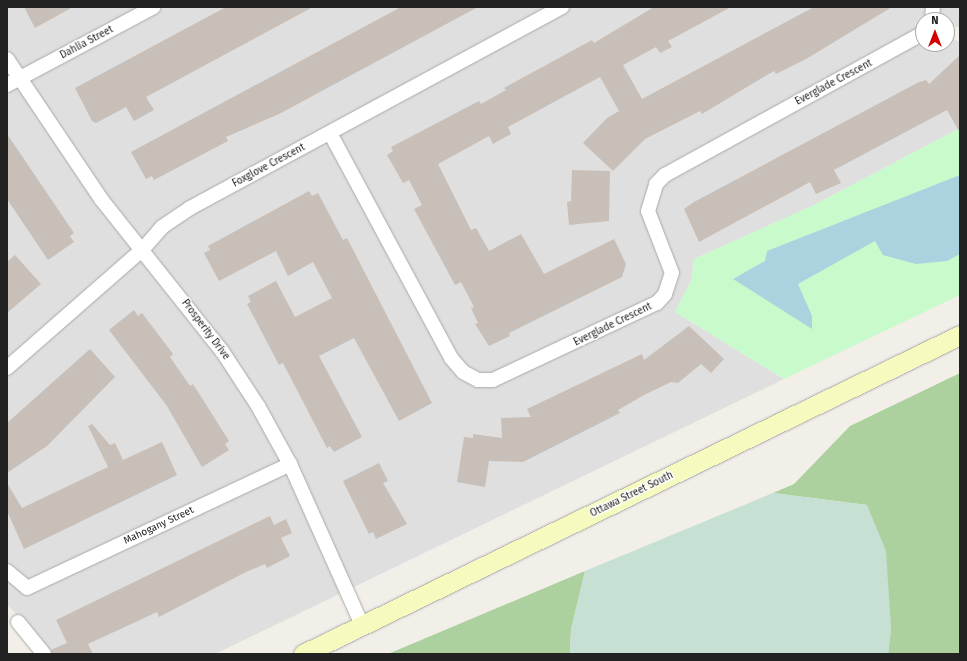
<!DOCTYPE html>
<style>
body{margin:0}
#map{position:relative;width:967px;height:661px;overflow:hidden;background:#f2efe9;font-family:"Fira Sans",sans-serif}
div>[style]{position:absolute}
.residential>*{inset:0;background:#e0dfdf}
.forest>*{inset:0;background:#add19e}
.wetland>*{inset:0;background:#c6e0d4}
.park>*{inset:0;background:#c8facc}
.water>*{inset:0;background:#aad3df}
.building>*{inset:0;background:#c7bfb8}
.roads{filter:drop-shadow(0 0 1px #a9a9a9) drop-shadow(0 0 1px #a9a9a9)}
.street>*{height:14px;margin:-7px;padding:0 7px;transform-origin:7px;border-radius:7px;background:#fff}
.secondary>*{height:19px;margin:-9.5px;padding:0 9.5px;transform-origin:9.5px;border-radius:9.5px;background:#f7fabf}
span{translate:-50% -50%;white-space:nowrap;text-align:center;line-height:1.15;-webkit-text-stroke:3px #fff;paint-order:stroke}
.street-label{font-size:10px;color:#222}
.frame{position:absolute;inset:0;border:8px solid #222;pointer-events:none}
.north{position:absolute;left:915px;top:12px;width:40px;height:40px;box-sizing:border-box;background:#fff;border:1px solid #a7a7a7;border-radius:50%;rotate:0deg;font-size:11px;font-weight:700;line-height:16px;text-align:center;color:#222}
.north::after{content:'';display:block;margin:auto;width:14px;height:18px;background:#d40000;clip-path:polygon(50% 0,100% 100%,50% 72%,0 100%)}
</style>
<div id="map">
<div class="residential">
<div style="clip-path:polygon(evenodd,7px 7px,960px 7px,960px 28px,953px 26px,949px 37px,960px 42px,960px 128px,814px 205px,694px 259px,691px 281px,675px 312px,784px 379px,215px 654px,51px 654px,7px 604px,7px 7px,923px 20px,947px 20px,947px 44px,923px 44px,923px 20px)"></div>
</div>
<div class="forest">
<div style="clip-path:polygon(960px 373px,960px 654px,888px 654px,891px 628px,867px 505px,773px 493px,794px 484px,850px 426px)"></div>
<div style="clip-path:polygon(585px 571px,571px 630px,570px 654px,388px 654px)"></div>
</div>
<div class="wetland">
<div style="clip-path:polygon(773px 493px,867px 505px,886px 551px,891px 628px,888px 654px,570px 654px,571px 630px,585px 571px)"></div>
</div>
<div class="park">
<div style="clip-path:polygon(960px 128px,960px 295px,784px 379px,675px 312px,691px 281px,694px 259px,814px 205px)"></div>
</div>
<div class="water">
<div style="clip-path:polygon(960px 175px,960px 254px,947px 261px,916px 264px,883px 255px,875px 241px,798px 284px,812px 316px,812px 329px,733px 279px,765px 261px,767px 251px)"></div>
</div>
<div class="building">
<div style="clip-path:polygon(24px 7px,73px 7px,35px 28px)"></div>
<div style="clip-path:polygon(226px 7px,313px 7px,146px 97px,154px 110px,134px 121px,126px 107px,96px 123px,92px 121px,75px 88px)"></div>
<div style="clip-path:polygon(401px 7px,478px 7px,279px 114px,226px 137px,228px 141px,154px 180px,152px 176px,146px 179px,131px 152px)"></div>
<div style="clip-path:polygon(654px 7px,731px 7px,668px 41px,672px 47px,660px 53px,656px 47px,623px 65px,642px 99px,814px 7px,892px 7px,806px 59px,776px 74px,774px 71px,767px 75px,702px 114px,700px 111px,645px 139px,613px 171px,583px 143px,607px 118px,619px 111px,600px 77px,508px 127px,511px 134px,493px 144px,489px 136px,438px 164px,471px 230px,476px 228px,489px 251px,521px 234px,544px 274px,614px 239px,626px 264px,622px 277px,509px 333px,510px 336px,489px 346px,475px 324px,478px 323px,471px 308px,474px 307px,461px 282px,455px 285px,414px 209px,422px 205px,409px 180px,403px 183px,387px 155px,393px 151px,391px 147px,479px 101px,481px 104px,506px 90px,504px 88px,592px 40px,594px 43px)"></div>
<div style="clip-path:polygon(960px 55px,960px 133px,947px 110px,834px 170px,841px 183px,816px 194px,810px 182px,699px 242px,684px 209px,694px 202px,919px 82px,926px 80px,929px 84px)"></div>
<div style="clip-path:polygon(7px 134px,74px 233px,70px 236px,74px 242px,48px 260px,7px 199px)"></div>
<div style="clip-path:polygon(572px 170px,610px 171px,609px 221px,569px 225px,567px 202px,571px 201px)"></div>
<div style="clip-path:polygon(309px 191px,312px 196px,318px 193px,343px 240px,347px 238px,432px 403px,399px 421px,354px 338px,319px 356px,362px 437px,334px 452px,330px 446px,327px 448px,283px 363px,279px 365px,247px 304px,251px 302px,248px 296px,276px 281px,295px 317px,332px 298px,313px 262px,288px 276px,276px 251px,219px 281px,204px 253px,210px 250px,208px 246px)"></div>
<div style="clip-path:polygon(15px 255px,41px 284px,7px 313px,7px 262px)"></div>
<div style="clip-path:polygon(134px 310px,138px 316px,142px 313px,173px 354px,170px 357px,190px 386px,193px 384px,229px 441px,225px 444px,229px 450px,202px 467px,167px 406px,109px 330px)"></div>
<div style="clip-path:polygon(689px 326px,724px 359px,711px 373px,701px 364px,678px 383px,671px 382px,644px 395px,618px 410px,620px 413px,523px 462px,489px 461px,485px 487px,457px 482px,464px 437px,473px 438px,473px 434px,502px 438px,501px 418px,531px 417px,527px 409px,642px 354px,644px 360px)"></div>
<div style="clip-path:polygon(90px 349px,115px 377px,47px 446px,7px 473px,7px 423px)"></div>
<div style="clip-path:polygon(92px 424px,110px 445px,115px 443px,123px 460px,162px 442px,177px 475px,24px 549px,7px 511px,7px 483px,22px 508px,108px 467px,88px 426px)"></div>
<div style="clip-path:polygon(379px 463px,388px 481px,383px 483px,407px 524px,376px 539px,373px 532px,369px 534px,343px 481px)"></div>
<div style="clip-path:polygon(270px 516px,274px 525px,286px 519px,292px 533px,281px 538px,290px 556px,267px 568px,265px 564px,244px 573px,159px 617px,157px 612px,88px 644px,93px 654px,52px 654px,51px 650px,67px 643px,56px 620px)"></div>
</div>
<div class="roads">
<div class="street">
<div style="left:932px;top:20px;width:13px;rotate:-86deg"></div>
<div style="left:7px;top:59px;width:169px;rotate:56.1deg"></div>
<div style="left:101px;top:199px;width:194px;rotate:51.5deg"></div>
<div style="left:222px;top:351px;width:66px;rotate:56.8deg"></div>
<div style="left:258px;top:406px;width:66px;rotate:61.1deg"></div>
<div style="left:290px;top:464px;width:176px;rotate:65.9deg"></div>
<div style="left:7px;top:85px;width:166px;rotate:-28deg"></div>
<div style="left:330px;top:133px;width:255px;rotate:61.7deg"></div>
<div style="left:451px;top:358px;width:18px;rotate:49deg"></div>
<div style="left:463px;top:372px;width:17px;rotate:28deg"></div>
<div style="left:478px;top:380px;width:15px"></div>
<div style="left:493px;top:380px;width:181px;rotate:-25.2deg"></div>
<div style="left:657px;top:303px;width:12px;rotate:-48deg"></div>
<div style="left:665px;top:294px;width:22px;rotate:-72deg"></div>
<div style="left:672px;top:273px;width:66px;rotate:-111.2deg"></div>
<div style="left:648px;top:211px;width:28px;rotate:-73deg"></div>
<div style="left:656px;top:184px;width:13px;rotate:-45deg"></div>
<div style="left:665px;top:175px;width:294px;rotate:-28.8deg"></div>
<div style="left:7px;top:368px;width:181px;rotate:-41.2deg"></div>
<div style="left:143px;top:249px;width:29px;rotate:-49deg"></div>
<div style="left:162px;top:227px;width:34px;rotate:-34deg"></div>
<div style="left:190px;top:208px;width:423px;rotate:-28.4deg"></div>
<div style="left:7px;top:571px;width:26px;rotate:40deg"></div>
<div style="left:27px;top:588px;width:291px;rotate:-25.2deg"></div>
<div style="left:18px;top:622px;width:41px;rotate:50.9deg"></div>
</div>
<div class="secondary">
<div style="left:303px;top:654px;width:730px;rotate:-25.9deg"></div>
</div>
</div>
<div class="street-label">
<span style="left:87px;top:43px;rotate:-28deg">Dahlia Street</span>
<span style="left:834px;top:83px;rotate:-28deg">Everglade Crescent</span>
<span style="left:269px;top:166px;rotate:-28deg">Foxglove Crescent</span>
<span style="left:613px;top:325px;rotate:-26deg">Everglade Crescent</span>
<span style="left:205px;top:330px;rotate:53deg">Prosperity Drive</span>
<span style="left:632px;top:495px;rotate:-26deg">Ottawa Street South</span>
<span style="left:159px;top:526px;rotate:-25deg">Mahogany Street</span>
</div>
<div class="frame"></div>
<div class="north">N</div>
</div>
